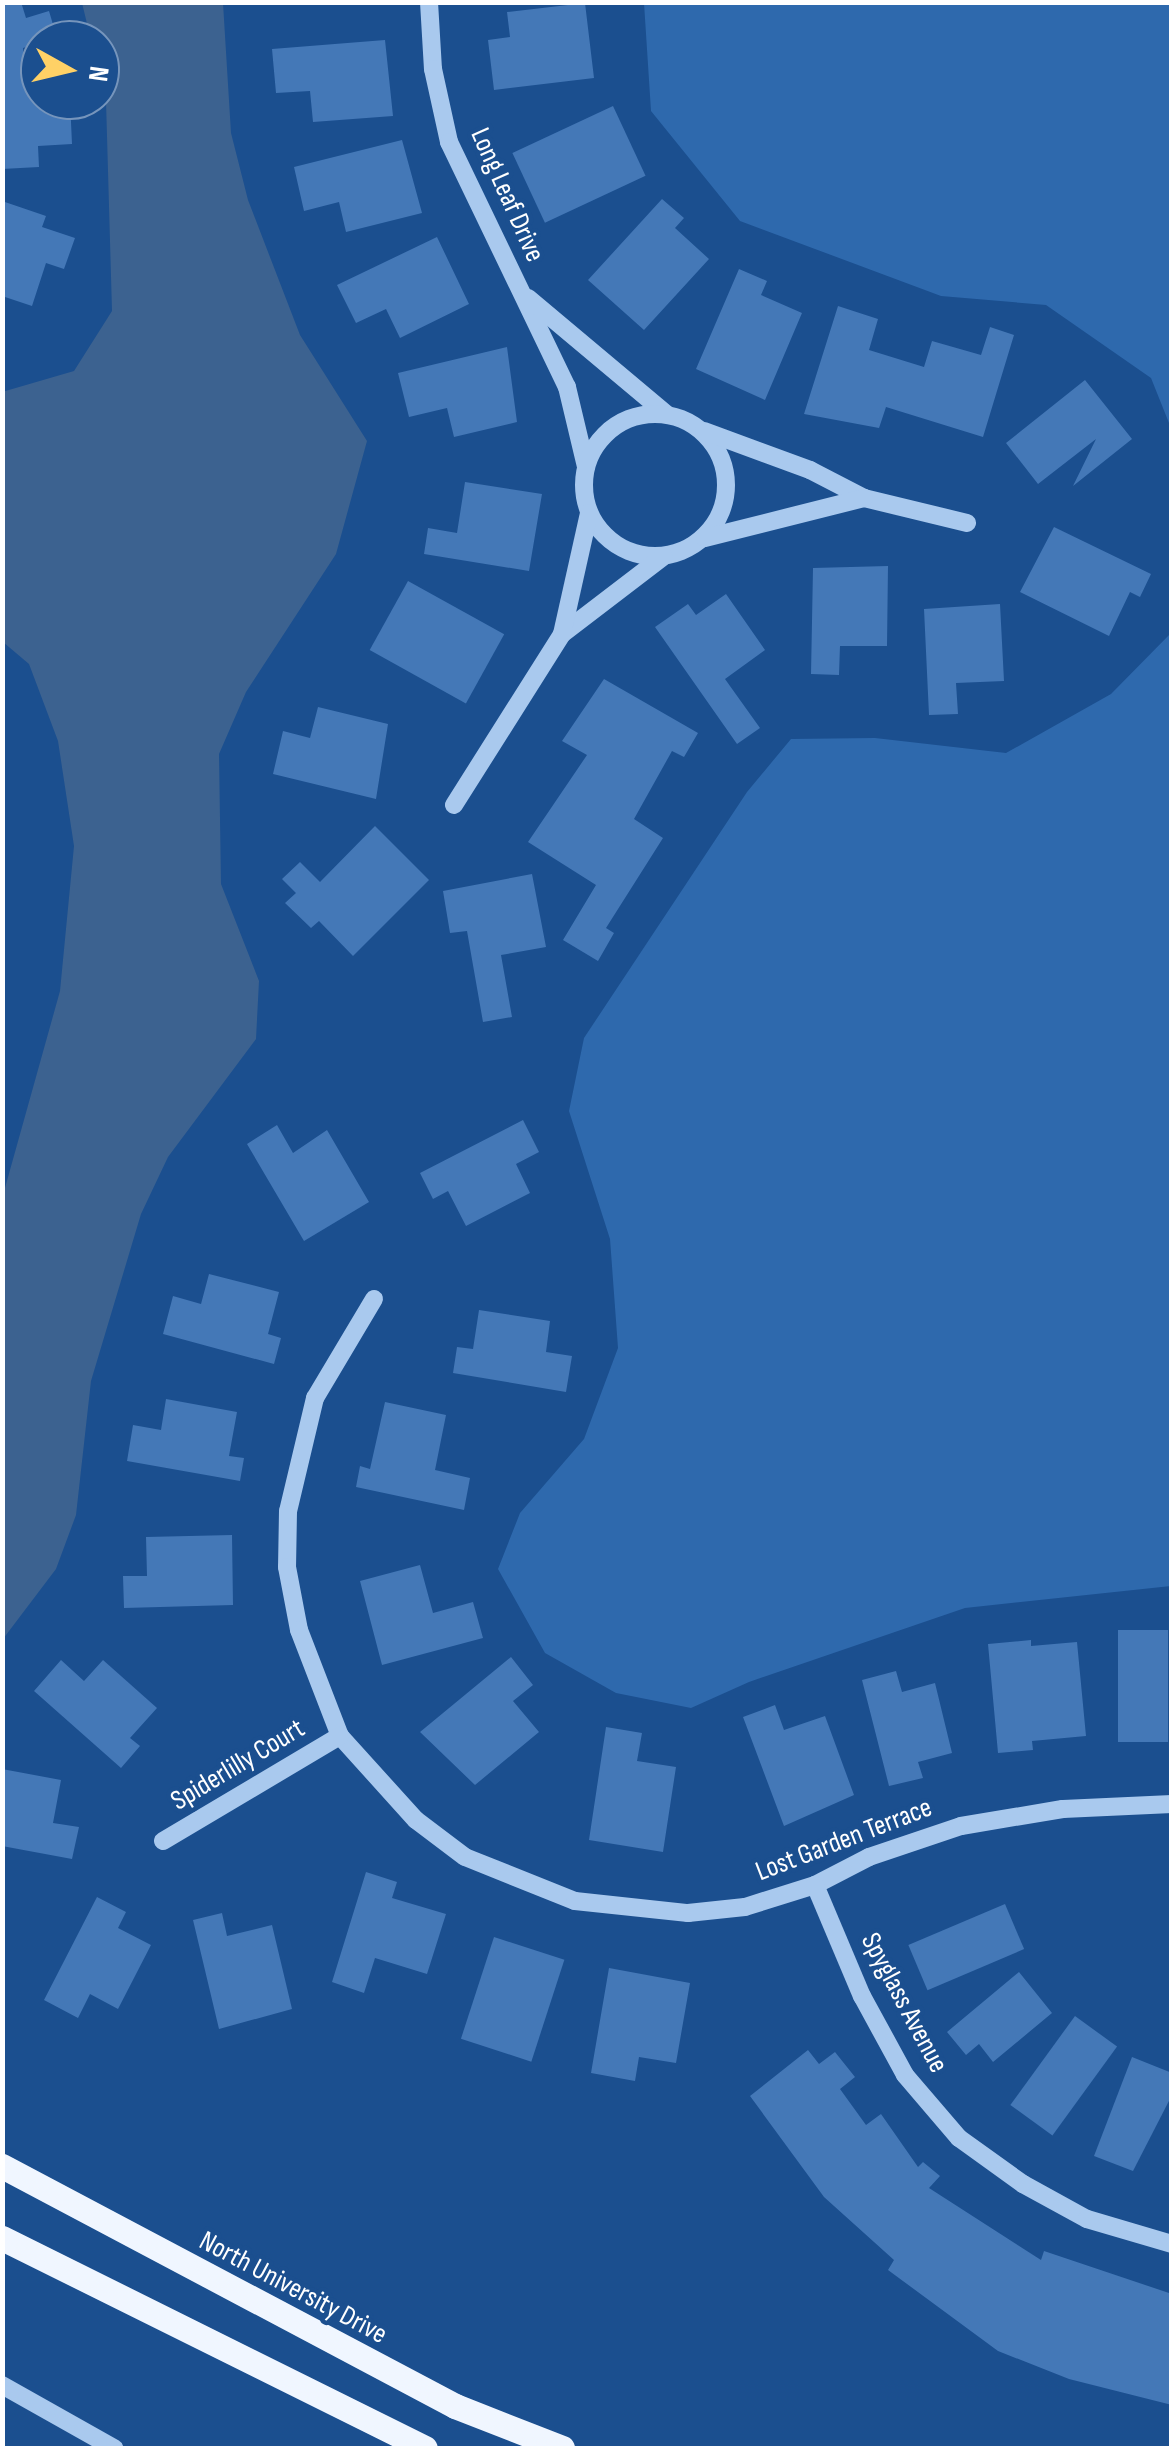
<!DOCTYPE html>
<style>
body{margin:0}
#map{position:relative;width:1174px;height:2451px;overflow:hidden;background:#1b4f8f;font-family:"Sofia Sans Condensed",sans-serif}
div>[style]{position:absolute}
.green>*{inset:0;background:#2e69ad}
.water>*{inset:0;background:#3c6290}
.building>*{inset:0;background:#4478b7;transform-origin:0 0}
.minor>*{height:18px;margin:-9px;padding:0 9px;transform-origin:9px;border-radius:9px;background:#a9c9ee}
.minor>.ring{margin:-9px;padding:0;box-sizing:content-box;background:none;border:18px solid #a9c9ee;border-radius:50%}
.major>*{height:25px;margin:-12.5px;padding:0 12.5px;transform-origin:12.5px;border-radius:12.5px;background:#f0f6ff}
span{translate:-50% -50%;white-space:nowrap;text-align:center;line-height:1.15;-webkit-text-stroke:9px #1b4f8f;paint-order:stroke}
.street-label{font-size:28px;color:#fff}
.frame{position:absolute;inset:0;border:5px solid #fff;pointer-events:none}
.north{position:absolute;left:20px;top:20px;width:100px;height:100px;box-sizing:border-box;background:#1b4f8f;border:2px solid #7695bc;border-radius:50%;rotate:98deg;font-size:28px;font-weight:700;line-height:40px;text-align:center;color:#fff}
.north::after{content:'';display:block;margin:auto;width:35px;height:45px;background:#ffd166;clip-path:polygon(50% 0,100% 100%,50% 72%,0 100%)}
</style>
<div id="map">
<div class="green">
<div style="clip-path:polygon(644px 3px,1171px 3px,1171px 428px,1151px 378px,1046px 305px,941px 296px,740px 221px,651px 111px)"></div>
<div style="clip-path:polygon(1171px 633px,1171px 1586px,965px 1608px,749px 1682px,691px 1708px,616px 1693px,545px 1653px,498px 1569px,520px 1513px,584px 1439px,618px 1348px,610px 1239px,569px 1111px,584px 1038px,747px 792px,791px 739px,875px 738px,1006px 753px,1111px 694px)"></div>
</div>
<div class="water">
<div style="clip-path:polygon(82px 3px,223px 3px,231px 133px,248px 200px,300px 335px,367px 441px,336px 554px,246px 692px,219px 754px,221px 884px,259px 981px,256px 1039px,168px 1157px,141px 1214px,91px 1381px,76px 1515px,56px 1569px,3px 1639px,3px 1195px,60px 991px,74px 846px,58px 741px,29px 664px,3px 642px,2px 392px,74px 371px,112px 311px,106px 101px,100px 40px,91px 40px)"></div>
</div>
<div class="building">
<div style="clip-path:polygon(2px 2px,21px 2px,26px 18px,49px 11px,57px 38px,23px 48px,26px 89px,40px 89px,40px 100px,70px 100px,72px 144px,38px 146px,39px 167px,2px 169px)"></div>
<div style="clip-path:polygon(585px 3px,594px 78px,494px 90px,488px 40px,510px 37px,507px 12px)"></div>
<div style="clip-path:polygon(385px 40px,393px 116px,313px 122px,310px 91px,276px 93px,272px 49px)"></div>
<div style="left:613px;top:106px;width:77px;height:111px;rotate:65deg"></div>
<div style="clip-path:polygon(402px 140px,422px 213px,346px 232px,339px 202px,304px 211px,294px 167px)"></div>
<div style="clip-path:polygon(662px 199px,684px 218px,675px 228px,709px 259px,644px 330px,588px 280px)"></div>
<div style="clip-path:polygon(2px 201px,46px 216px,42px 227px,75px 238px,64px 269px,46px 263px,32px 306px,2px 296px)"></div>
<div style="clip-path:polygon(437px 237px,469px 304px,400px 338px,386px 309px,356px 323px,337px 285px)"></div>
<div style="clip-path:polygon(739px 269px,767px 281px,761px 295px,802px 313px,765px 400px,696px 369px)"></div>
<div style="clip-path:polygon(838px 306px,878px 319px,869px 350px,924px 367px,932px 341px,981px 355px,990px 327px,1014px 335px,983px 437px,886px 407px,879px 428px,804px 414px)"></div>
<div style="clip-path:polygon(507px 347px,517px 422px,454px 437px,447px 408px,409px 417px,398px 373px)"></div>
<div style="clip-path:polygon(1085px 380px,1132px 439px,1073px 486px,1096px 439px,1038px 484px,1006px 443px)"></div>
<div style="clip-path:polygon(465px 482px,542px 494px,529px 571px,424px 554px,428px 528px,457px 533px)"></div>
<div style="clip-path:polygon(1054px 527px,1151px 574px,1140px 597px,1130px 592px,1109px 636px,1020px 592px)"></div>
<div style="clip-path:polygon(888px 566px,887px 646px,840px 646px,839px 675px,811px 674px,813px 568px)"></div>
<div style="left:408px;top:581px;width:110px;height:79px;rotate:29deg"></div>
<div style="clip-path:polygon(726px 594px,765px 650px,725px 679px,760px 728px,737px 744px,655px 627px,688px 604px,696px 615px)"></div>
<div style="clip-path:polygon(1000px 604px,1004px 681px,956px 683px,958px 714px,929px 715px,924px 609px)"></div>
<div style="clip-path:polygon(604px 679px,698px 733px,684px 757px,672px 751px,634px 819px,663px 838px,606px 928px,614px 933px,598px 961px,563px 940px,596px 885px,528px 842px,587px 755px,562px 741px)"></div>
<div style="clip-path:polygon(318px 707px,388px 724px,376px 799px,273px 774px,283px 731px,310px 738px)"></div>
<div style="clip-path:polygon(375px 826px,429px 880px,353px 956px,319px 921px,311px 928px,285px 903px,296px 893px,282px 879px,300px 862px,320px 882px)"></div>
<div style="clip-path:polygon(532px 874px,546px 947px,501px 955px,512px 1017px,483px 1022px,467px 931px,450px 933px,443px 891px)"></div>
<div style="clip-path:polygon(523px 1120px,539px 1152px,516px 1164px,530px 1193px,466px 1226px,448px 1191px,433px 1199px,420px 1173px)"></div>
<div style="clip-path:polygon(277px 1125px,293px 1153px,327px 1130px,369px 1202px,304px 1241px,247px 1144px)"></div>
<div style="clip-path:polygon(209px 1274px,279px 1292px,268px 1334px,281px 1338px,274px 1364px,163px 1334px,173px 1296px,201px 1304px)"></div>
<div style="clip-path:polygon(479px 1310px,550px 1321px,546px 1352px,572px 1356px,566px 1392px,453px 1373px,457px 1347px,473px 1349px)"></div>
<div style="clip-path:polygon(166px 1399px,237px 1412px,229px 1456px,244px 1458px,240px 1481px,127px 1461px,133px 1425px,161px 1430px)"></div>
<div style="clip-path:polygon(385px 1402px,446px 1415px,435px 1470px,470px 1478px,464px 1510px,356px 1487px,360px 1466px,370px 1469px)"></div>
<div style="clip-path:polygon(232px 1535px,233px 1605px,124px 1608px,123px 1576px,147px 1576px,146px 1537px)"></div>
<div style="clip-path:polygon(420px 1565px,433px 1613px,473px 1602px,483px 1638px,382px 1665px,360px 1581px)"></div>
<div style="left:1118px;top:1630px;width:50px;height:112px"></div>
<div style="clip-path:polygon(1031px 1640px,1031px 1646px,1077px 1642px,1086px 1736px,1032px 1741px,1033px 1750px,998px 1753px,988px 1644px)"></div>
<div style="clip-path:polygon(511px 1657px,533px 1685px,513px 1701px,539px 1732px,475px 1785px,420px 1732px)"></div>
<div style="clip-path:polygon(61px 1660px,84px 1681px,103px 1660px,157px 1708px,130px 1738px,140px 1746px,121px 1768px,34px 1691px)"></div>
<div style="clip-path:polygon(896px 1671px,902px 1692px,935px 1683px,952px 1753px,918px 1762px,923px 1778px,889px 1786px,862px 1680px)"></div>
<div style="clip-path:polygon(775px 1705px,784px 1730px,825px 1716px,854px 1795px,784px 1826px,743px 1717px)"></div>
<div style="clip-path:polygon(606px 1727px,642px 1733px,637px 1761px,676px 1767px,663px 1852px,589px 1840px)"></div>
<div style="clip-path:polygon(2px 1769px,61px 1780px,53px 1823px,79px 1827px,72px 1859px,2px 1846px)"></div>
<div style="clip-path:polygon(366px 1872px,397px 1882px,392px 1898px,446px 1914px,427px 1974px,375px 1958px,364px 1993px,332px 1982px)"></div>
<div style="clip-path:polygon(97px 1897px,126px 1912px,118px 1928px,151px 1945px,118px 2009px,90px 1994px,78px 2018px,44px 2000px)"></div>
<div style="left:1005px;top:1904px;width:49px;height:105px;rotate:67deg"></div>
<div style="clip-path:polygon(222px 1913px,227px 1936px,272px 1925px,292px 2009px,219px 2029px,193px 1920px)"></div>
<div style="left:494px;top:1937px;width:74px;height:107px;rotate:18deg"></div>
<div style="clip-path:polygon(609px 1968px,690px 1983px,676px 2063px,639px 2057px,635px 2081px,591px 2073px)"></div>
<div style="clip-path:polygon(1019px 1972px,1052px 2013px,993px 2062px,979px 2044px,966px 2055px,947px 2032px)"></div>
<div style="left:1075px;top:2016px;width:52px;height:110px;rotate:36deg"></div>
<div style="clip-path:polygon(808px 2050px,819px 2064px,835px 2052px,855px 2077px,840px 2089px,866px 2125px,881px 2114px,918px 2167px,923px 2162px,940px 2176px,929px 2188px,1041px 2260px,1044px 2251px,1172px 2294px,1172px 2405px,1069px 2379px,998px 2351px,888px 2270px,894px 2260px,824px 2197px,750px 2096px)"></div>
<div style="clip-path:polygon(1132px 2057px,1172px 2073px,1172px 2095px,1133px 2171px,1094px 2156px)"></div>
</div>
<div class="minor">
<div style="left:429px;top:2px;width:67px;rotate:86.6deg"></div>
<div style="left:433px;top:69px;width:75px;rotate:77.6deg"></div>
<div style="left:449px;top:142px;width:272px;rotate:64.3deg"></div>
<div style="left:567px;top:387px;width:82px;rotate:76.6deg"></div>
<div style="left:528px;top:298px;width:180px;rotate:40deg"></div>
<div class="ring" style="left:584px;top:414px;width:124px;height:124px"></div>
<div style="left:704px;top:431px;width:113px;rotate:20.2deg"></div>
<div style="left:810px;top:470px;width:61px;rotate:27.4deg"></div>
<div style="left:864px;top:498px;width:106px;rotate:13.6deg"></div>
<div style="left:705px;top:538px;width:164px;rotate:-14.1deg"></div>
<div style="left:562px;top:634px;width:128px;rotate:-37.4deg"></div>
<div style="left:454px;top:805px;width:202px;rotate:-57.7deg"></div>
<div style="left:562px;top:634px;width:124px;rotate:-77.4deg"></div>
<div style="left:374px;top:1299px;width:115px;rotate:120.8deg"></div>
<div style="left:315px;top:1398px;width:116px;rotate:103.4deg"></div>
<div style="left:288px;top:1511px;width:56px;rotate:91deg"></div>
<div style="left:287px;top:1567px;width:64px;rotate:79.2deg"></div>
<div style="left:299px;top:1630px;width:114px;rotate:68.9deg"></div>
<div style="left:340px;top:1736px;width:113px;rotate:47.9deg"></div>
<div style="left:416px;top:1820px;width:61px;rotate:37.1deg"></div>
<div style="left:465px;top:1857px;width:118px;rotate:21.8deg"></div>
<div style="left:575px;top:1901px;width:114px;rotate:6.1deg"></div>
<div style="left:688px;top:1913px;width:57px;rotate:-6deg"></div>
<div style="left:745px;top:1907px;width:73px;rotate:-17.4deg"></div>
<div style="left:815px;top:1885px;width:61px;rotate:-27.4deg"></div>
<div style="left:869px;top:1857px;width:97px;rotate:-18.6deg"></div>
<div style="left:961px;top:1826px;width:103px;rotate:-9.5deg"></div>
<div style="left:1063px;top:1809px;width:109px;rotate:-2.6deg"></div>
<div style="left:163px;top:1841px;width:206px;rotate:-30.7deg"></div>
<div style="left:815px;top:1885px;width:121px;rotate:67.1deg"></div>
<div style="left:862px;top:1996px;width:90px;rotate:61.4deg"></div>
<div style="left:905px;top:2075px;width:83px;rotate:49.4deg"></div>
<div style="left:959px;top:2138px;width:79px;rotate:35.7deg"></div>
<div style="left:1023px;top:2184px;width:73px;rotate:28.7deg"></div>
<div style="left:1087px;top:2219px;width:89px;rotate:16.4deg"></div>
<div style="left:2px;top:2385px;width:129px;rotate:29.4deg"></div>
</div>
<div class="major">
<div style="left:2px;top:2166px;width:513px;rotate:27.91deg"></div>
<div style="left:455px;top:2406px;width:115px;rotate:21.4deg"></div>
<div style="left:2px;top:2238px;width:472px;rotate:26.4deg"></div>
</div>
<div class="street-label">
<span style="left:507px;top:195px;rotate:66deg">Long Leaf Drive</span>
<span style="left:238px;top:1765px;rotate:-31deg">Spiderlilly Court</span>
<span style="left:844px;top:1840px;rotate:-21deg">Lost Garden Terrace</span>
<span style="left:904px;top:2003px;rotate:62deg">Spyglass Avenue</span>
<span style="left:293px;top:2288px;rotate:28deg">North University Drive</span>
</div>
<div class="frame"></div>
<div class="north">N</div>
</div>
